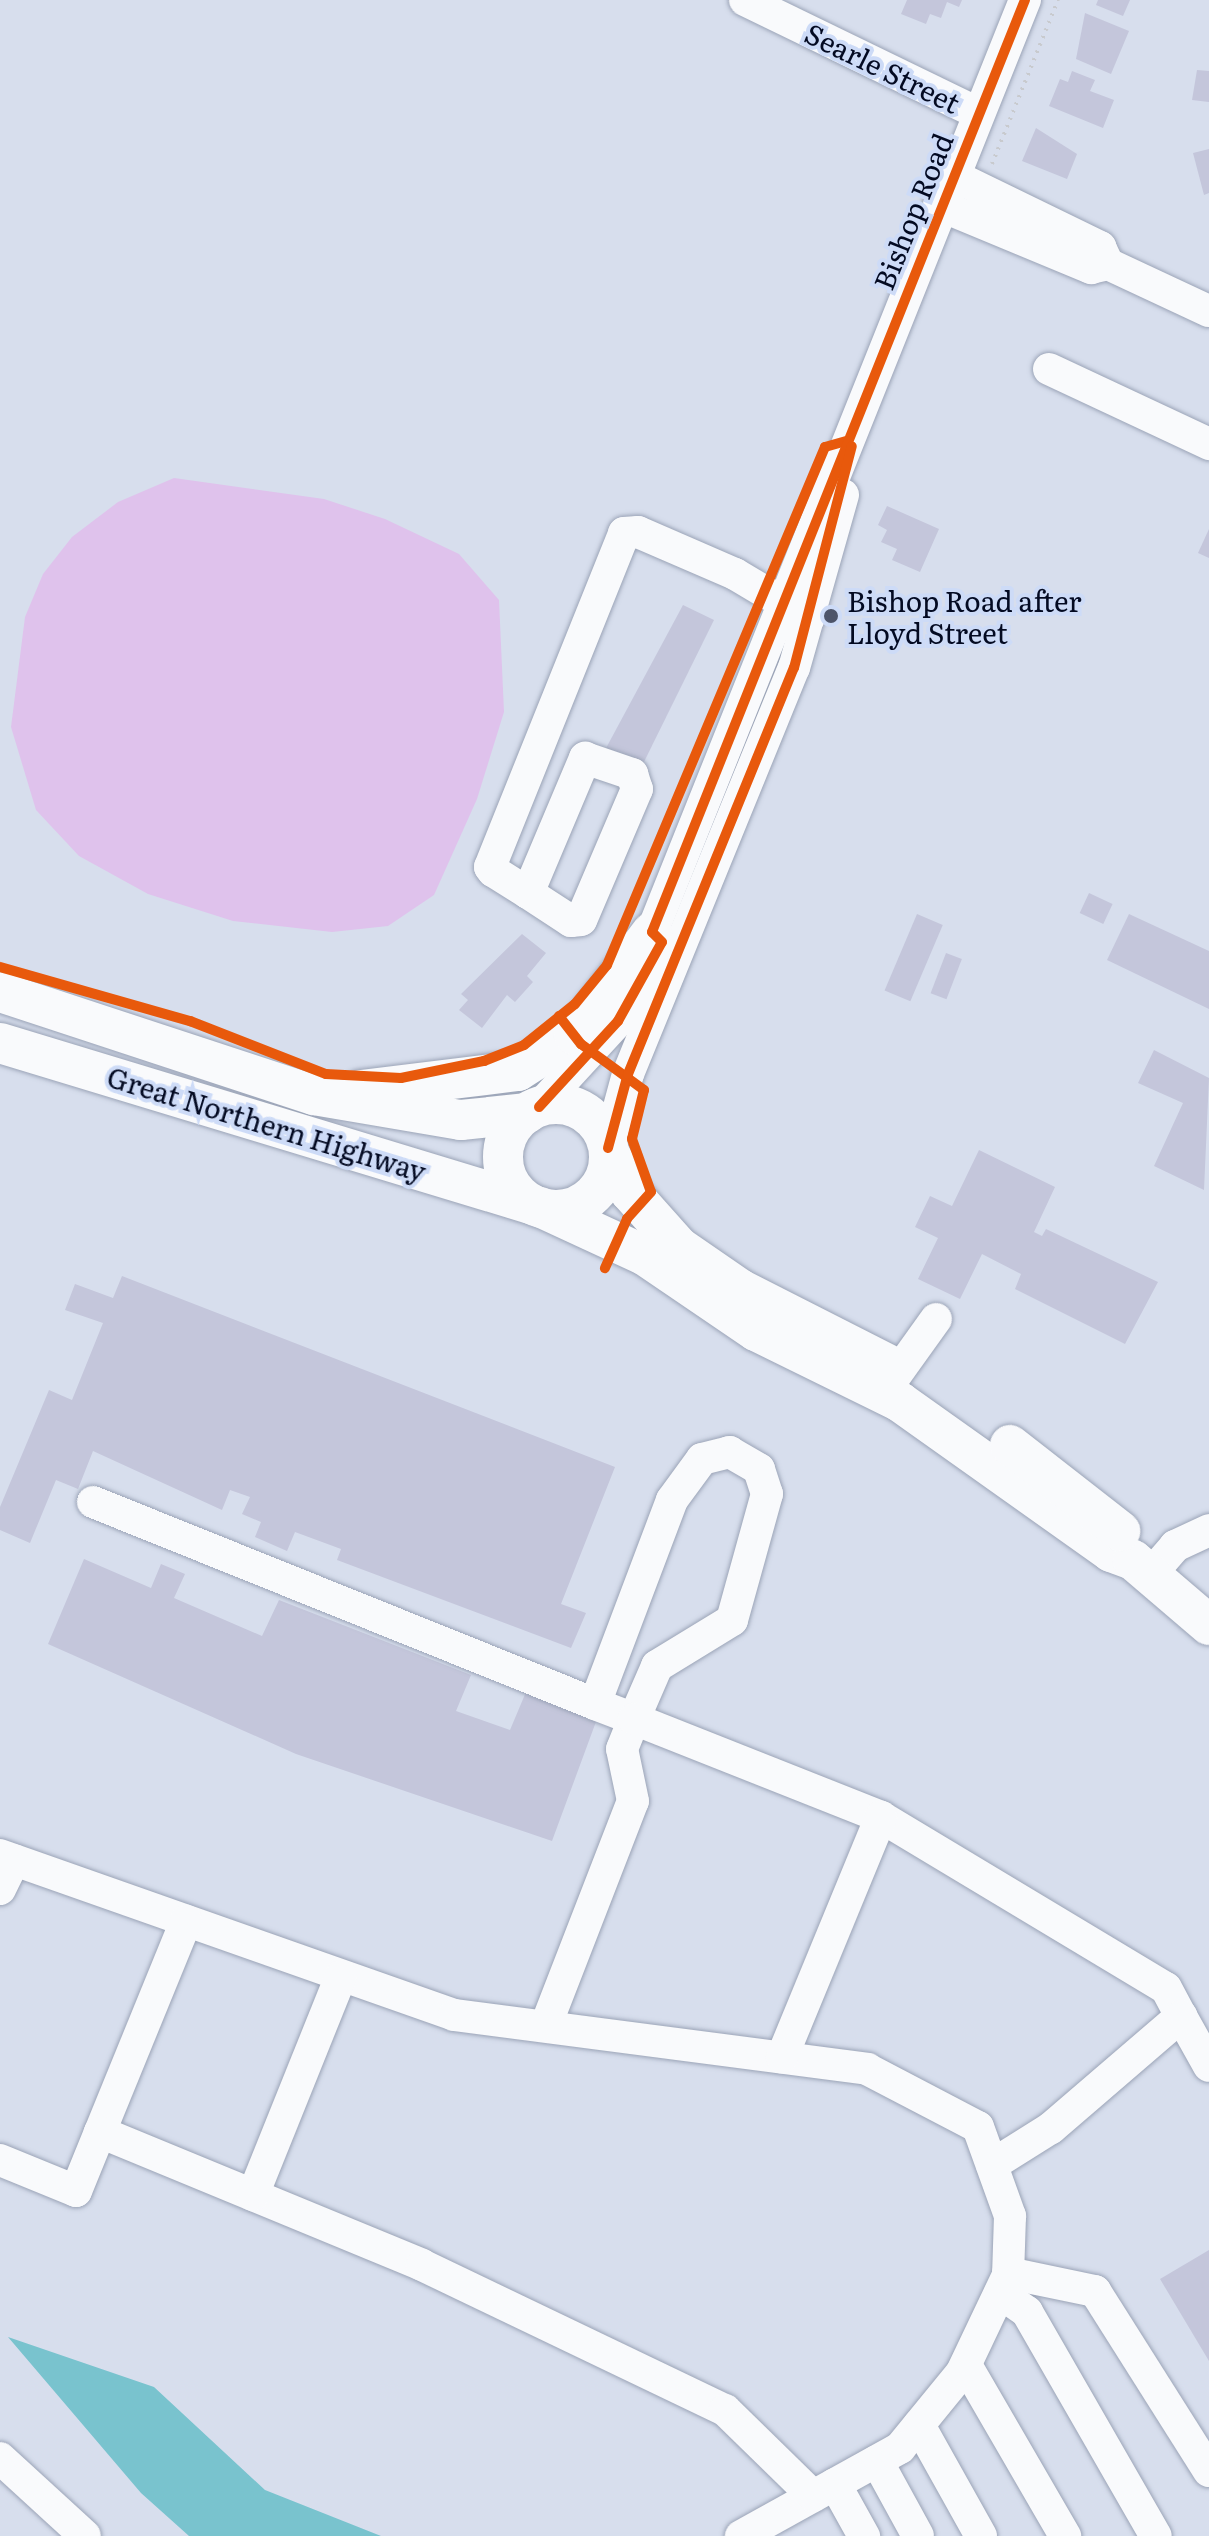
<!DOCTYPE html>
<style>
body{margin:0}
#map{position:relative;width:1209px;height:2536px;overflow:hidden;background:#d7deed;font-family:Literata,serif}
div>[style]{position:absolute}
.green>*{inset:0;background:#dfc2ec}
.water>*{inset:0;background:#79c3ce}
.building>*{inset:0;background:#c4c6db;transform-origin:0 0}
.path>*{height:4px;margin-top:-2px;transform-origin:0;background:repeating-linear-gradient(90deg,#c8cace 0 2px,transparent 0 8px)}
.roads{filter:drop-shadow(0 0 2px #9ba4b7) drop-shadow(0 0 2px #9ba4b7)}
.minor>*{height:32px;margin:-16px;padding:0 16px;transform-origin:16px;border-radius:16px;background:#f9fafc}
.major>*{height:40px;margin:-20px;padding:0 20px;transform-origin:20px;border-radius:20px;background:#f9fafc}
.major>.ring{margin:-20px;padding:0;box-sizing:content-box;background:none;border:40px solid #f9fafc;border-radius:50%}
.cycleway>*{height:10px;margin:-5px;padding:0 5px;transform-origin:5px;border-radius:5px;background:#e8590c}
.dots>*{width:22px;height:22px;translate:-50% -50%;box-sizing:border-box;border:4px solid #cddbf7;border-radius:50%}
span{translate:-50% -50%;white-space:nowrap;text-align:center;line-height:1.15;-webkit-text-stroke:8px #cddbf7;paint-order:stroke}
.street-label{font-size:28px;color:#030a22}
.poi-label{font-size:28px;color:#030a22}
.left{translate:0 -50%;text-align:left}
</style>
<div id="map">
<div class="green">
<div style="clip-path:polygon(174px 478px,324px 499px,385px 519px,459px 554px,499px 600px,504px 712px,477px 799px,434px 895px,388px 926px,332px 932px,233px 921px,148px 894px,79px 856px,36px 810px,11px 727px,25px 617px,43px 574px,72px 537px,118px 502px)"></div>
</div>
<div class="water">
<div style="clip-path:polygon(8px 2337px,154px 2387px,265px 2490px,381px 2536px,189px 2536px,141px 2493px)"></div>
</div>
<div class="building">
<div style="clip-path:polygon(907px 0,962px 0,959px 7px,947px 2px,941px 18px,930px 14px,926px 24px,901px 14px)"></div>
<div style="clip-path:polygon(1098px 0,1130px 0,1123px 16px,1096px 5px)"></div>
<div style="clip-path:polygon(1085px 13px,1129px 31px,1111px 74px,1076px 59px)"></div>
<div style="clip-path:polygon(1197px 70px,1209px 71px,1209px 102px,1192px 100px)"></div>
<div style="clip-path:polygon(1072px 71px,1095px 80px,1090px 91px,1114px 100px,1103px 128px,1049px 106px,1060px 79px,1068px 82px)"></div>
<div style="clip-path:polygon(1036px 128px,1077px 154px,1067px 179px,1022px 161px)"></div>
<div style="clip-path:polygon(1209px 149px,1209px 193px,1204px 195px,1193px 153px)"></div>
<div style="clip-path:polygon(887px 506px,939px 529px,920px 572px,892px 560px,897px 549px,881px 542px,887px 530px,878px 525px)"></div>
<div style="clip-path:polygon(1209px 529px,1209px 558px,1198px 553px)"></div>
<div style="clip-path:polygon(683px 605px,714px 620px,641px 768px,605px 750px)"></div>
<div style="left:1089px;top:893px;width:26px;height:22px;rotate:25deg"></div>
<div style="left:917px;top:914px;width:28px;height:83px;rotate:23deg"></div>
<div style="clip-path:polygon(1129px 914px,1209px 951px,1209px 1009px,1107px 960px)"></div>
<div style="clip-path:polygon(522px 934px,546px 953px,527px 976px,533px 982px,515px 1002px,507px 995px,482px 1028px,459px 1010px,468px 1000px,461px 994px)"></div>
<div style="left:946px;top:953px;width:17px;height:43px;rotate:21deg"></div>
<div style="clip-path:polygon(1154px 1050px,1209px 1078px,1204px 1190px,1154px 1166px,1183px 1103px,1138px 1083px)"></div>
<div style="clip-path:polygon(979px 1150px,1055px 1187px,1034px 1232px,1042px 1236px,1046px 1229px,1158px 1282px,1125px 1344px,1015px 1289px,1021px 1274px,982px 1254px,960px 1299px,918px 1279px,938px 1238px,915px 1227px,930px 1196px,952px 1206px)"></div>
<div style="clip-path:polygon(122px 1276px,615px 1467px,561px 1604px,586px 1613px,571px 1648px,337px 1560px,341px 1549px,295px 1532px,287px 1551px,255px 1537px,261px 1522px,242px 1514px,250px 1497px,230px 1490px,222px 1510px,93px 1451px,78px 1489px,56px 1480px,30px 1543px,0 1530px,0 1507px,49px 1390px,72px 1400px,103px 1323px,65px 1310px,75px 1284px,113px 1298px)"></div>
<div style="clip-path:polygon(84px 1559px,151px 1588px,161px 1564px,185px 1574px,174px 1598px,262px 1636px,279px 1600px,471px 1675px,456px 1711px,510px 1730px,526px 1692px,597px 1719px,552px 1841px,296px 1754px,48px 1644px)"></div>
<div style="clip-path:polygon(1209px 2250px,1209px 2361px,1160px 2279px)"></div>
</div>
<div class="path">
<div style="left:992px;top:164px;width:177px;rotate:-68.1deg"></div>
</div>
<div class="roads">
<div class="minor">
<div style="left:745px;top:0;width:259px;rotate:25.9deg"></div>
<div style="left:952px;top:175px;width:165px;rotate:25.9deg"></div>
<div style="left:1100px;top:247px;width:19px;rotate:65deg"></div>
<div style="left:939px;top:205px;width:165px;rotate:22.5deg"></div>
<div style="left:1091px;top:268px;width:17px;rotate:-13deg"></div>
<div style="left:1108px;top:264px;width:111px;rotate:25deg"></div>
<div style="left:1049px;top:369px;width:177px;rotate:25.1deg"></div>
<div style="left:528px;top:893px;width:147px;rotate:-67.1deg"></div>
<div style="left:585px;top:758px;width:50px;rotate:18.8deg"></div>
<div style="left:632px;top:774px;width:16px;rotate:72deg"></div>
<div style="left:637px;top:789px;width:142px;rotate:113.1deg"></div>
<div style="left:581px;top:920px;width:10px;rotate:174deg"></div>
<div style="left:571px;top:921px;width:51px;rotate:-146.9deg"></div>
<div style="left:528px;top:893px;width:41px;rotate:-147.8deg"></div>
<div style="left:493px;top:871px;width:5px;rotate:-127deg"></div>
<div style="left:490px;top:867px;width:360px;rotate:-68.1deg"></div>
<div style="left:624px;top:533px;width:14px;rotate:-4deg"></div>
<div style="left:638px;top:532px;width:106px;rotate:23.4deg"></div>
<div style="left:735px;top:574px;width:86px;rotate:30.7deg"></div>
<div style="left:539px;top:1107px;width:117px;rotate:-47.4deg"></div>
<div style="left:618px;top:1021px;width:90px;rotate:-60.9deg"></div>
<div style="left:662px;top:942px;width:14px;rotate:-135deg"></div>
<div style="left:652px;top:932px;width:1004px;rotate:-68.19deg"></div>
<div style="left:608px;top:1148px;width:77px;rotate:-74.9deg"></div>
<div style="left:628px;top:1074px;width:439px;rotate:-67.8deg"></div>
<div style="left:794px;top:668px;width:180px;rotate:-74.2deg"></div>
<div style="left:883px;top:1393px;width:91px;rotate:-54.4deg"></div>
<div style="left:93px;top:1502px;width:541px;rotate:21.92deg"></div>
<div style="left:595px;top:1704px;width:42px;rotate:21deg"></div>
<div style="left:634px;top:1719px;width:58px;rotate:-66.5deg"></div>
<div style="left:657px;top:1666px;width:88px;rotate:-31.5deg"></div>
<div style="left:732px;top:1620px;width:131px;rotate:-74.5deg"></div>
<div style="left:767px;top:1494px;width:26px;rotate:-108deg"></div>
<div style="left:759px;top:1469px;width:34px;rotate:-150deg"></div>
<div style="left:730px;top:1452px;width:29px;rotate:166deg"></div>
<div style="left:702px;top:1459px;width:51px;rotate:126.2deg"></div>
<div style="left:672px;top:1500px;width:218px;rotate:110.7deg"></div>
<div style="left:1151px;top:1574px;width:37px;rotate:-49deg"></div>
<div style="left:1175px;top:1546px;width:38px;rotate:-25deg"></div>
<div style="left:881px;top:1817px;width:332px;rotate:31deg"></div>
<div style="left:1166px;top:1988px;width:32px;rotate:62deg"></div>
<div style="left:0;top:1855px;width:481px;rotate:19.4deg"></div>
<div style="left:454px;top:2015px;width:417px;rotate:7.4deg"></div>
<div style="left:867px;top:2069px;width:125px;rotate:27.6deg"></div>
<div style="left:978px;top:2127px;width:95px;rotate:70.2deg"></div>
<div style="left:1010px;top:2216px;width:59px;rotate:91.9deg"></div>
<div style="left:1008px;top:2275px;width:107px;rotate:115.4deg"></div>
<div style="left:962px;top:2372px;width:98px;rotate:129.2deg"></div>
<div style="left:900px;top:2448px;width:182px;rotate:151deg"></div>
<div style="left:0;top:1889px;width:32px;rotate:-64deg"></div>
<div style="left:546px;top:2025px;width:240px;rotate:-68.8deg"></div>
<div style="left:633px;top:1801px;width:53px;rotate:-101.9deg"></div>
<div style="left:622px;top:1749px;width:32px;rotate:-68deg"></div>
<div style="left:634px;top:1719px;width:266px;rotate:21.6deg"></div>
<div style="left:881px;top:1817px;width:260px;rotate:112.4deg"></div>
<div style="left:100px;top:2132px;width:228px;rotate:-67.8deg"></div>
<div style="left:0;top:2160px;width:82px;rotate:22.2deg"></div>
<div style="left:76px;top:2191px;width:64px;rotate:-67.9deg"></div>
<div style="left:100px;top:2132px;width:348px;rotate:22.4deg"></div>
<div style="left:422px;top:2265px;width:336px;rotate:25.6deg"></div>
<div style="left:725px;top:2410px;width:123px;rotate:44.3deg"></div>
<div style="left:992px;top:2165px;width:70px;rotate:-32.1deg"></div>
<div style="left:1051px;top:2128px;width:172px;rotate:-40.7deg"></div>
<div style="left:1181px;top:2016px;width:57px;rotate:60.8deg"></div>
<div style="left:253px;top:2195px;width:236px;rotate:-68.1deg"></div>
<div style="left:1008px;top:2273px;width:89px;rotate:11.7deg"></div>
<div style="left:1095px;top:2291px;width:213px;rotate:57.7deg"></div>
<div style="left:1000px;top:2293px;width:33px;rotate:35deg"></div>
<div style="left:1027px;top:2312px;width:258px;rotate:60.1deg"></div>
<div style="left:966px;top:2365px;width:198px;rotate:59.9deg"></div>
<div style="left:919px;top:2425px;width:127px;rotate:60.8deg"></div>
<div style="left:0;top:2458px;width:115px;rotate:42.5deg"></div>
<div style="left:877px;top:2461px;width:85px;rotate:61.3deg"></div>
<div style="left:835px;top:2484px;width:60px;rotate:60.9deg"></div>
</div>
<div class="major">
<div style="left:0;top:992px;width:330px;rotate:18.2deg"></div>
<div style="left:314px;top:1095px;width:149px;rotate:9.7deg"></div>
<div style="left:461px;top:1120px;width:67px;rotate:-6deg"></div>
<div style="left:0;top:1043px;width:558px;rotate:16.88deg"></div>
<div style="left:361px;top:1090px;width:158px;rotate:-6.9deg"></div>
<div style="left:518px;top:1071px;width:67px;rotate:-32.7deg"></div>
<div style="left:574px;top:1035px;width:129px;rotate:-52.9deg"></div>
<div class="ring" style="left:503px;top:1104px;width:66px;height:66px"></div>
<div style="left:609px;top:1152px;width:45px;rotate:62.3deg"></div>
<div style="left:630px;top:1192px;width:74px;rotate:48.3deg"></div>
<div style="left:679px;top:1247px;width:74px;rotate:34.5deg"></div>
<div style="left:740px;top:1289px;width:165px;rotate:27deg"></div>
<div style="left:540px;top:1207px;width:115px;rotate:24.8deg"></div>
<div style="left:644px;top:1255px;width:135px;rotate:34.2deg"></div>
<div style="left:756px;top:1331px;width:161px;rotate:26.2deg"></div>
<div style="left:900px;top:1402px;width:259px;rotate:35.4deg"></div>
<div style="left:1111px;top:1552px;width:23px;rotate:20deg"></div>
<div style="left:1133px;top:1560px;width:100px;rotate:40.5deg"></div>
<div style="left:1010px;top:1445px;width:140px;rotate:38deg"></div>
</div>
</div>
<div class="cycleway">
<div style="left:0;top:967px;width:198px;rotate:15.9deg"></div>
<div style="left:190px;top:1021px;width:146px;rotate:21.3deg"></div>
<div style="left:326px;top:1074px;width:75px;rotate:3.1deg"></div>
<div style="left:401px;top:1078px;width:85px;rotate:-11.6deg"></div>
<div style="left:484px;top:1061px;width:43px;rotate:-21.8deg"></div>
<div style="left:524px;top:1045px;width:65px;rotate:-38.8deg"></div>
<div style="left:575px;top:1004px;width:50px;rotate:-50.6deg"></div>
<div style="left:607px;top:965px;width:562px;rotate:-67.18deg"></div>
<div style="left:825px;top:447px;width:22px;rotate:-16deg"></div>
<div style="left:559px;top:1016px;width:36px;rotate:52deg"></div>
<div style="left:581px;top:1044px;width:78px;rotate:36.1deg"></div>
<div style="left:644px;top:1090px;width:50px;rotate:103.8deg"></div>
<div style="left:632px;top:1139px;width:56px;rotate:70.3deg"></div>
<div style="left:651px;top:1192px;width:36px;rotate:132deg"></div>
<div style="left:627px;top:1219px;width:54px;rotate:114.2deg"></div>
<div style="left:539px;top:1107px;width:117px;rotate:-47.4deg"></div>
<div style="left:618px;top:1021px;width:90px;rotate:-60.9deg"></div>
<div style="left:662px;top:942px;width:14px;rotate:-135deg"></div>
<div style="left:652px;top:932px;width:1004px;rotate:-68.19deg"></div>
<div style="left:608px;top:1148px;width:77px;rotate:-74.9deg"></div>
<div style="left:628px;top:1074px;width:439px;rotate:-67.8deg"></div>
<div style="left:794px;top:668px;width:229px;rotate:-75.4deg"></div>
</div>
<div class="dots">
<div style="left:831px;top:616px;background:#4d5469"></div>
</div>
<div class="street-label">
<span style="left:883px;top:67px;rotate:26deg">Searle Street</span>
<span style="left:912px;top:211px;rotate:-68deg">Bishop Road</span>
<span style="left:267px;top:1123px;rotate:17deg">Great Northern Highway</span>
</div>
<div class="poi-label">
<span class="left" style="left:847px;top:616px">Bishop Road after<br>Lloyd Street</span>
</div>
</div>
